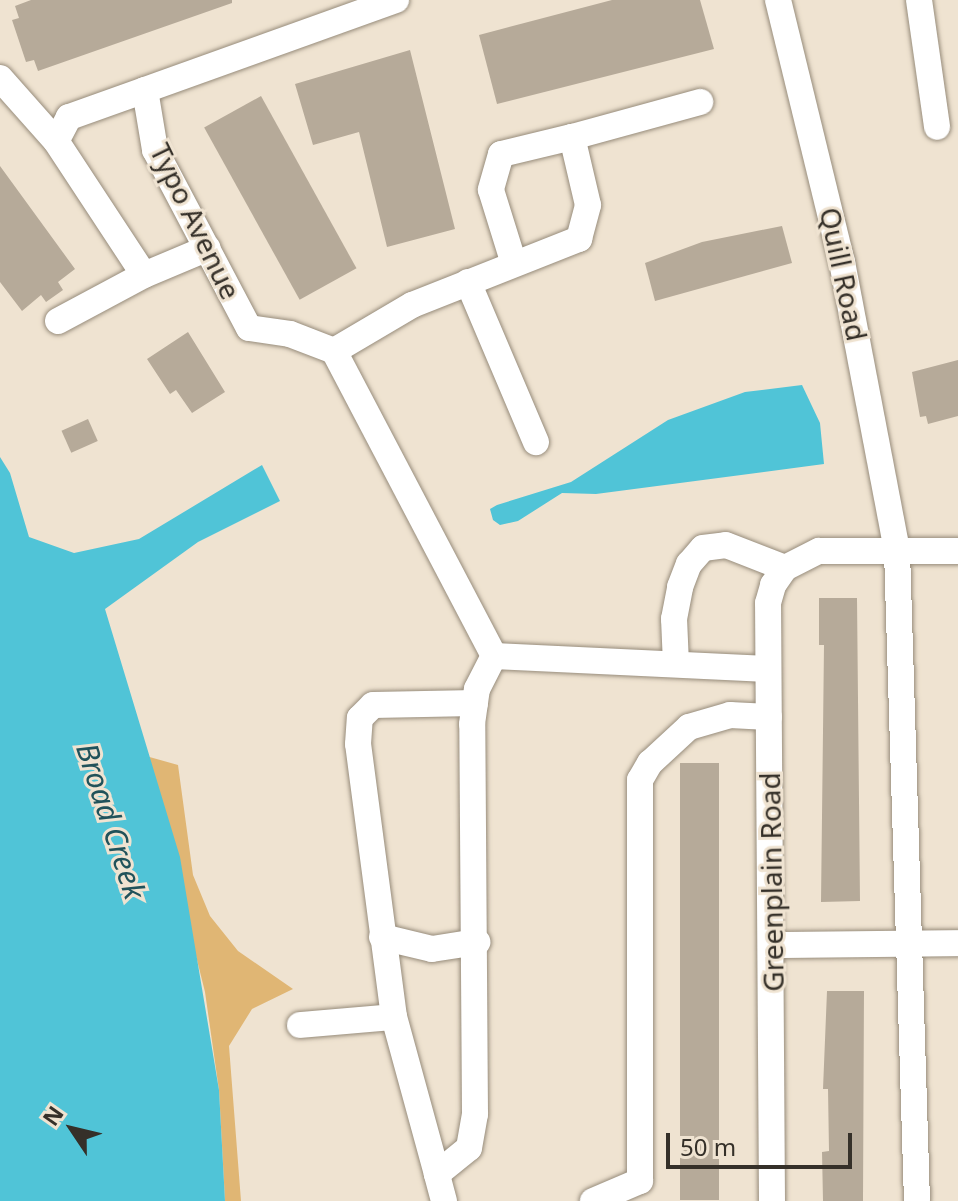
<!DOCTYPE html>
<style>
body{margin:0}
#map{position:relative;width:958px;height:1201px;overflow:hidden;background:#efe3d1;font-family:"Noto Sans",sans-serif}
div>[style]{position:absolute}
.green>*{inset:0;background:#e0b674}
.water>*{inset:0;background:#50c4d7}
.building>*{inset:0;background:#b6aa99;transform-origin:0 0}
.roads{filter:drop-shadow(0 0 2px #978c7b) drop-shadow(0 0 2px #978c7b)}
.minor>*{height:26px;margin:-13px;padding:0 13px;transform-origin:13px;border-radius:13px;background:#fff}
span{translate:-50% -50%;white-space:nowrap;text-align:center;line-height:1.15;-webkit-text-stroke:6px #efe3d1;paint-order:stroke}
.street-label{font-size:28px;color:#353029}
.water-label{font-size:30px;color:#20525a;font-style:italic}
.north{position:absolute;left:32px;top:1089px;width:80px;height:80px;-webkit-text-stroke:6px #efe3d1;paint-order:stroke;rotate:305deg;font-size:22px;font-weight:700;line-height:32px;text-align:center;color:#353029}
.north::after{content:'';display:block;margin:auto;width:28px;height:36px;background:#353029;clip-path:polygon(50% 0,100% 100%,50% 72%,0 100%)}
.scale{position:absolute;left:666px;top:1133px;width:186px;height:36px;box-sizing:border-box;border:4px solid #353029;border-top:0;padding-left:10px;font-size:24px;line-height:28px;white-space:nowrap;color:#353029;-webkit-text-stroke:6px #efe3d1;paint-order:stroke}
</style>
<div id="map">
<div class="green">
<div style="clip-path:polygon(146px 756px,178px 765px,193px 875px,210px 916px,238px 951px,293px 989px,252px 1009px,229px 1046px,241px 1201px,225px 1201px,219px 1090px,205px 992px)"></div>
</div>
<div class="water">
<div style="clip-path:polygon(802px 385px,820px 423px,824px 464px,596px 494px,562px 493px,518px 521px,500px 525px,493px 520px,490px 509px,497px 505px,571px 482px,668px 420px,745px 392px)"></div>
<div style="clip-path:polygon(0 457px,10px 473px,29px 537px,74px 553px,139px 539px,262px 465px,280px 501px,198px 542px,105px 609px,180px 857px,219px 1090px,225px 1201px,0 1201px)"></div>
</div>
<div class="building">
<div style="clip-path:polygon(31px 0,232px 0,232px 3px,38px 71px,34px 60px,26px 62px,12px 20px,19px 18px,15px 6px)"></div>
<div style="clip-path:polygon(612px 0,700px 0,714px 49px,497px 104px,479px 35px)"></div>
<div style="clip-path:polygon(410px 50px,455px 229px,387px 247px,359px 132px,313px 145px,295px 84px)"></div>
<div style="left:261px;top:96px;width:197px;height:65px;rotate:61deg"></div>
<div style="clip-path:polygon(0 166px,75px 269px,58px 282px,63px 290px,46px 302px,41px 295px,22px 311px,0 282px)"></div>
<div style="clip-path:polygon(782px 226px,792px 263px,655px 301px,645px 263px,702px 242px)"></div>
<div style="clip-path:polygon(188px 332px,225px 392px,192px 413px,176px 390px,170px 394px,147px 359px)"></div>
<div style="clip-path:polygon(958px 360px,958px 416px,928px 424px,926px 416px,920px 417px,912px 372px)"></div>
<div style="left:88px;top:419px;width:24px;height:29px;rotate:66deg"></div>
<div style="clip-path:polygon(819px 598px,857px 598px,860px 901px,821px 902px,824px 645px,819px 645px)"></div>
<div style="left:680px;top:763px;width:39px;height:437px"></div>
<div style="clip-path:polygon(827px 991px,864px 991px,863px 1201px,823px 1201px,822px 1152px,829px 1151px,828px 1089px,823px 1089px)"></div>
</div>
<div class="roads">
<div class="minor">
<div style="left:396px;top:0;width:267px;rotate:160.3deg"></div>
<div style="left:145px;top:90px;width:61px;rotate:80.5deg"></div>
<div style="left:155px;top:150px;width:201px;rotate:62.2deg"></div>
<div style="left:249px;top:328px;width:41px;rotate:8.3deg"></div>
<div style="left:290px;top:334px;width:47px;rotate:21.1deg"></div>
<div style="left:334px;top:351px;width:91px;rotate:-30.5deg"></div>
<div style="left:412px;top:305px;width:180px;rotate:-21.6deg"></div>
<div style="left:579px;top:239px;width:35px;rotate:-75deg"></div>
<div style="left:588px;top:205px;width:70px;rotate:-103.2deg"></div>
<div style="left:572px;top:137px;width:73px;rotate:166.5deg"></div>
<div style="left:501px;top:154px;width:37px;rotate:106deg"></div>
<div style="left:491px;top:190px;width:77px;rotate:72.7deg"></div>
<div style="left:778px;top:0;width:270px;rotate:76.3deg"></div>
<div style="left:842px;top:262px;width:294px;rotate:79.2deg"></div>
<div style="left:897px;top:551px;width:650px;rotate:88.24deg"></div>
<div style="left:919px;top:0;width:128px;rotate:81.9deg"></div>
<div style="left:0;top:78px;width:84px;rotate:48.4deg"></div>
<div style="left:145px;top:90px;width:81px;rotate:160.4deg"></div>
<div style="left:69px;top:117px;width:27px;rotate:118deg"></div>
<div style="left:56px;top:141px;width:160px;rotate:56.7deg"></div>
<div style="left:144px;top:275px;width:69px;rotate:-22.9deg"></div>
<div style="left:572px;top:137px;width:133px;rotate:-15.3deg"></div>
<div style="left:468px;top:282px;width:174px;rotate:67deg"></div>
<div style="left:58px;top:321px;width:98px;rotate:-28.1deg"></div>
<div style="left:334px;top:351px;width:344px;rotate:62.3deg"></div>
<div style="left:494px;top:656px;width:274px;rotate:2.7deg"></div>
<div style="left:676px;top:664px;width:45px;rotate:-92.5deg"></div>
<div style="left:674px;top:619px;width:33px;rotate:-79deg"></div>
<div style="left:680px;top:587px;width:25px;rotate:-69deg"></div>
<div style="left:689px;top:564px;width:21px;rotate:-49deg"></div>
<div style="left:703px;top:548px;width:23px;rotate:-7deg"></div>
<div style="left:726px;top:545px;width:63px;rotate:21.3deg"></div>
<div style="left:382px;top:937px;width:51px;rotate:13.5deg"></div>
<div style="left:432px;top:949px;width:46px;rotate:-8.8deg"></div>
<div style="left:772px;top:945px;width:186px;rotate:-0.6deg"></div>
<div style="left:300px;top:1025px;width:94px;rotate:-4.9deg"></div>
<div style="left:437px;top:1174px;width:163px;rotate:-105.3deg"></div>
<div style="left:394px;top:1017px;width:275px;rotate:-97.5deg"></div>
<div style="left:358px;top:744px;width:26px;rotate:-86deg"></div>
<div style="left:360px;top:718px;width:18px;rotate:-45deg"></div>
<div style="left:373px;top:705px;width:102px;rotate:-1.1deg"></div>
<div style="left:444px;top:1201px;width:28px;rotate:-105deg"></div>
<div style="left:437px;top:1174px;width:41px;rotate:-39.1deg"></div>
<div style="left:469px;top:1148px;width:35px;rotate:-80deg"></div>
<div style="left:475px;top:1114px;width:390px;rotate:-90.4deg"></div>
<div style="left:472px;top:724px;width:35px;rotate:-82deg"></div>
<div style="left:477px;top:689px;width:37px;rotate:-63deg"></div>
<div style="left:593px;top:1201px;width:51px;rotate:-23.1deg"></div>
<div style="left:640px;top:1181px;width:401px;rotate:-90deg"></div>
<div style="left:640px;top:780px;width:20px;rotate:-60deg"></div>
<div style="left:650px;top:763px;width:53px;rotate:-42.7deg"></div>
<div style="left:689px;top:727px;width:43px;rotate:-16.3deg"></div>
<div style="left:730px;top:715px;width:39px;rotate:3deg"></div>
<div style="left:772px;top:1201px;width:598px;rotate:-90.38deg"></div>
<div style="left:768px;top:603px;width:19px;rotate:-74deg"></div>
<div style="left:773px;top:585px;width:21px;rotate:-55deg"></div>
<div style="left:785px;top:568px;width:38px;rotate:-27deg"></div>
<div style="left:819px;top:551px;width:139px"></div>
</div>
</div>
<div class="street-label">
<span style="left:196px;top:221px;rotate:64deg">Typo Avenue</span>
<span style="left:844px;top:274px;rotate:78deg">Quill Road</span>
<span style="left:771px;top:882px;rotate:-91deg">Greenplain Road</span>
</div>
<div class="water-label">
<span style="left:111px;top:821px;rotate:72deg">Broad Creek</span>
</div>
<div class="north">N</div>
<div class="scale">50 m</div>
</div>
